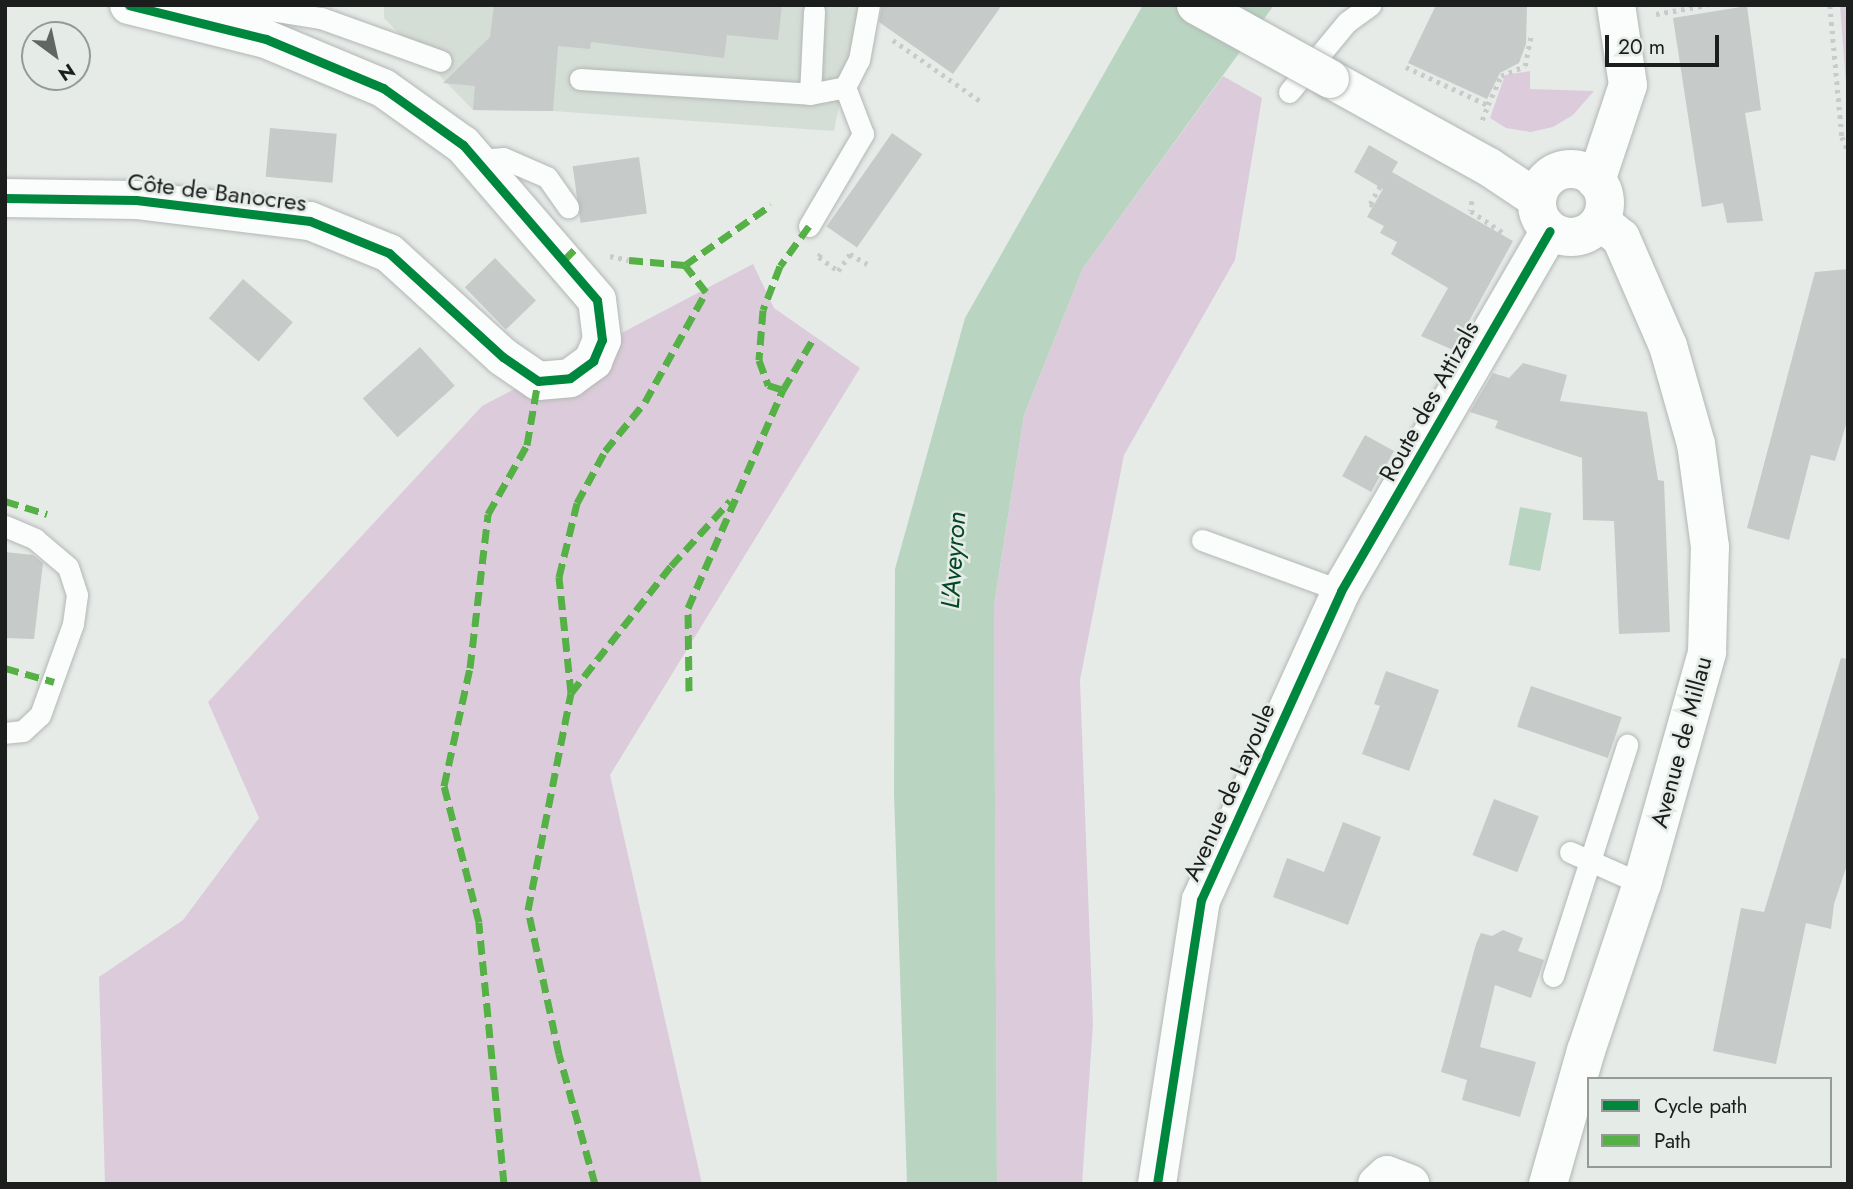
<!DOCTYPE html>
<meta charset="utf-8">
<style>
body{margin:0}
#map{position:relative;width:1853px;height:1189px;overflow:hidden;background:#e6ebe8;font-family:Jost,sans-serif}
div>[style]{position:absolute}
.built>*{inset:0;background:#d4ded7}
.green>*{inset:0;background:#dcccdb}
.water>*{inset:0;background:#b9d5c2;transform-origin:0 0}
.building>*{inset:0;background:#c6cac8;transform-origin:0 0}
.path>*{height:4.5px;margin-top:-2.25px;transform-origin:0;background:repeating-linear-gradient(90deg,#c9caca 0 3.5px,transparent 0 8.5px)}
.roads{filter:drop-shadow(0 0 2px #b3b7b4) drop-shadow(0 0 2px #b3b7b4)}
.service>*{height:21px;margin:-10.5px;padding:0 10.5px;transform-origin:10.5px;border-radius:10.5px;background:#fbfcfc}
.minor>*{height:38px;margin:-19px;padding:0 19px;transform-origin:19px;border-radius:19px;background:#fbfcfc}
.tertiary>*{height:38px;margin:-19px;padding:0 19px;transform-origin:19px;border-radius:19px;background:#fbfcfc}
.secondary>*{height:38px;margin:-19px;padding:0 19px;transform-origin:19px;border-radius:19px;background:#fbfcfc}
.secondary>.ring{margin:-19px;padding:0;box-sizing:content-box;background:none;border:38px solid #fbfcfc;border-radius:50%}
.bridges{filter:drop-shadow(0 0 2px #b3b7b4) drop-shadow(0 0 2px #b3b7b4)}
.secondary-bridge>*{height:38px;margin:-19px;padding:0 19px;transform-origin:19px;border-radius:19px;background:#fbfcfc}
.quiet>*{height:7px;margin-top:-3.5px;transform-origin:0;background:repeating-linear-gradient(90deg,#55b145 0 14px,transparent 0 21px)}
.cycleway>*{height:9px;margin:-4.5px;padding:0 4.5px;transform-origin:4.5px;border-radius:4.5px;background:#00873e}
span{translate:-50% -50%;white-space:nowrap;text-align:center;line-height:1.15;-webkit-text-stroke:5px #e5ece7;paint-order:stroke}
.street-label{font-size:24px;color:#1b1e1c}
.water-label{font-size:26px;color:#044724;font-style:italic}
.frame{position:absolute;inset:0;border:7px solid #1b1e1c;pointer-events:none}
.legend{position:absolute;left:1587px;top:1077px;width:245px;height:91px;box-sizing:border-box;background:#e5ece7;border:2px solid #949a96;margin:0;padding:9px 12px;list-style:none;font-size:21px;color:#1b1e1c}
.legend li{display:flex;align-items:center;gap:14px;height:35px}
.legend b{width:35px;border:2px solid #949a96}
.north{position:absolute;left:21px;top:21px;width:70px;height:70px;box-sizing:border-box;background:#e5ece7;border:2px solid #949a96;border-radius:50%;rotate:147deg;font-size:19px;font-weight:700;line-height:28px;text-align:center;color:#1b1e1c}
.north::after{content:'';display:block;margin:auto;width:24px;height:32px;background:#626663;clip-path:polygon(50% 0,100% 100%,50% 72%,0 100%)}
.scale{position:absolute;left:1605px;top:35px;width:114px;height:32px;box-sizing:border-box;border:4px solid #1b1e1c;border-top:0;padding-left:9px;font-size:21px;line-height:24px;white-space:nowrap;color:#1b1e1c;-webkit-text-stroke:5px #e5ece7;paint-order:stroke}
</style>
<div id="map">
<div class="built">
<div style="clip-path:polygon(384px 5px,859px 5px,834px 131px,552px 111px,473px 110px,384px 18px)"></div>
</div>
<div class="green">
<div style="clip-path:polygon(1840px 5px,1848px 5px,1848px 111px)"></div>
<div style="clip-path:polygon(1530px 71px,1530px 89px,1594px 91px,1573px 115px,1553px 127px,1531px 132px,1506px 128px,1490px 118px,1505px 75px)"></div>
<div style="clip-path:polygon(1223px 76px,1262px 98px,1235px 260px,1124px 455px,1080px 680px,1093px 1024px,1082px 1184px,997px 1184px,994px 605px,1024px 415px,1083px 268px)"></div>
<div style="clip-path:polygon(753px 264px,774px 308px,860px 368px,610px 775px,702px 1184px,105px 1184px,99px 977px,183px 920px,259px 818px,208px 702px,482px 406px)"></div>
</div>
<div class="water">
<div style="clip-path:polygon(1143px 5px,1274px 5px,1083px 268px,1024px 415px,994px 605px,997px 1184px,907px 1184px,894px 794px,895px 569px,965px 318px)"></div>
<div style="left:1520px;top:507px;width:32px;height:59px;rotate:11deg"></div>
</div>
<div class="building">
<div style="clip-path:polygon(494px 5px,782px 5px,778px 40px,727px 35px,724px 58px,591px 42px,590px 49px,558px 46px,553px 111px,473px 110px,475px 86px,443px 83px,490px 37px)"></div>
<div style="clip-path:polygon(882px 5px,1002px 5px,953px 74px,879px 22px)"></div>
<div style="clip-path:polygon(1436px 5px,1527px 5px,1526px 44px,1519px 63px,1500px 73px,1487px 99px,1408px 63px)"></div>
<div style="clip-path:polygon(1747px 6px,1761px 110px,1745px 113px,1763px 221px,1727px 223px,1723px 203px,1702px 207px,1673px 18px)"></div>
<div style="left:270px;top:128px;width:67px;height:49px;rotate:5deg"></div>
<div style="left:892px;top:133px;width:37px;height:114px;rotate:35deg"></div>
<div style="clip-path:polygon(1369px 145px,1398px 162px,1392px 172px,1513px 241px,1453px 350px,1421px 336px,1448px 288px,1391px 254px,1397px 242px,1380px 233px,1384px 226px,1367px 217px,1383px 189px,1354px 172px)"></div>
<div style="left:639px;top:157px;width:57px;height:67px;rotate:82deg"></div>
<div style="left:495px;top:258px;width:59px;height:42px;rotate:46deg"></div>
<div style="clip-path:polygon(1848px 269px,1848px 418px,1835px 461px,1811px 455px,1789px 540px,1747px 528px,1815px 272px)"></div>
<div style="left:243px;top:279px;width:66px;height:52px;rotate:41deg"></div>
<div style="left:420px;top:347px;width:52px;height:77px;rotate:48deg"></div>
<div style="clip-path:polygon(1523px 363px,1567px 375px,1560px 401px,1647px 412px,1658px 480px,1664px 481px,1670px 632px,1619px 634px,1614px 521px,1583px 520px,1582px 458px,1495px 428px,1498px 421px,1470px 412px,1493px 373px,1509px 378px)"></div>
<div style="left:1365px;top:435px;width:33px;height:47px;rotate:29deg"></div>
<div style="clip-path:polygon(5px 552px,33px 555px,43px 563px,34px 639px,5px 638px)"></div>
<div style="clip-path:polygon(1841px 658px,1848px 659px,1848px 862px,1834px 904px,1831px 929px,1806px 923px,1776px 1064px,1713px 1051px,1741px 908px,1764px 912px)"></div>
<div style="clip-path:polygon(1386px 671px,1439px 690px,1409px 771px,1362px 754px,1380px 706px,1374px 704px)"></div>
<div style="left:1531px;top:686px;width:96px;height:43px;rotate:19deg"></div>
<div style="left:1494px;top:799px;width:48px;height:60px;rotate:21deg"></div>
<div style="clip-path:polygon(1343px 822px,1381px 837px,1348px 925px,1273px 897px,1287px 858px,1324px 872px)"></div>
<div style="clip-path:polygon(1503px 930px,1523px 938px,1518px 951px,1544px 960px,1531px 998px,1495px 985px,1480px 1047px,1536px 1062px,1520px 1117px,1462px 1100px,1467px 1080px,1441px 1072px,1476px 944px,1481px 933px,1492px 936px)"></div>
</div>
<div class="path">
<div style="left:1830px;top:5px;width:133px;rotate:84.8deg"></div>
<div style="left:1842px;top:137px;width:15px;rotate:67deg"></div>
<div style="left:1656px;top:14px;width:52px;rotate:-10deg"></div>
<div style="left:893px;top:40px;width:110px;rotate:35deg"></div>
<div style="left:1406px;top:67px;width:90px;rotate:24.9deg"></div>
<div style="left:1488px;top:105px;width:32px;rotate:-66deg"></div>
<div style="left:1501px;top:76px;width:26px;rotate:-23deg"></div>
<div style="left:1525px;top:66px;width:31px;rotate:-79deg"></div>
<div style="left:1482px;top:120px;width:16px;rotate:-68deg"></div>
<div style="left:1472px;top:201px;width:10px;rotate:96deg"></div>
<div style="left:1471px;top:211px;width:41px;rotate:34.1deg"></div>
<div style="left:1373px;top:206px;width:4px;rotate:-146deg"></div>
<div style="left:1370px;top:204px;width:35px;rotate:-61deg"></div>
<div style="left:821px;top:254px;width:4px;rotate:124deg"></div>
<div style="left:819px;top:257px;width:24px;rotate:36deg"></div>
<div style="left:838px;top:271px;width:21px;rotate:-55deg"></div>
<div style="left:850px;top:254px;width:20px;rotate:30deg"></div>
<div style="left:610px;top:256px;width:19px;rotate:12deg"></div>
</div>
<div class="roads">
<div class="service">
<div style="left:195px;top:18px;width:20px;rotate:-27deg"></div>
<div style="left:213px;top:9px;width:32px;rotate:-5deg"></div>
<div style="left:245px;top:6px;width:77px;rotate:9deg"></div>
<div style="left:321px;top:18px;width:127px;rotate:19.7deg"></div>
<div style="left:580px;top:79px;width:230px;rotate:3.7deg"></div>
<div style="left:810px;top:94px;width:36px;rotate:-11deg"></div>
<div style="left:1289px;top:92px;width:91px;rotate:-50.4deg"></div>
<div style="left:1347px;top:22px;width:29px;rotate:-36deg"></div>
<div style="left:810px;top:94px;width:83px;rotate:-87.2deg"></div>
<div style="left:476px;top:160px;width:27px;rotate:-4deg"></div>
<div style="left:503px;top:158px;width:48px;rotate:23.4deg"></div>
<div style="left:547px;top:177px;width:37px;rotate:55deg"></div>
<div style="left:809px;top:226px;width:107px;rotate:-59.6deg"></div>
<div style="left:863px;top:134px;width:50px;rotate:-111deg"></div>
<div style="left:845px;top:87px;width:30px;rotate:-63deg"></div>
<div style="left:859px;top:60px;width:56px;rotate:-79.7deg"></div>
<div style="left:5px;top:526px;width:33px;rotate:23deg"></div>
<div style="left:35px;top:539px;width:43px;rotate:40.3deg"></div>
<div style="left:68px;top:567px;width:29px;rotate:72deg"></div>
<div style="left:77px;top:595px;width:29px;rotate:98deg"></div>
<div style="left:73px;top:624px;width:97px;rotate:109.9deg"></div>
<div style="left:40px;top:715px;width:23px;rotate:137deg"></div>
<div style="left:23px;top:731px;width:18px;rotate:174deg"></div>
<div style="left:1202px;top:540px;width:148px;rotate:20.1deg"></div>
<div style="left:1570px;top:852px;width:79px;rotate:24deg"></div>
<div style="left:1553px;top:976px;width:243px;rotate:-72.2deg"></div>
</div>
<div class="minor">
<div style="left:5px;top:198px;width:131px;rotate:0.9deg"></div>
<div style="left:136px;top:200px;width:175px;rotate:6.9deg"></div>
<div style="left:310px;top:221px;width:85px;rotate:22.1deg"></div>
<div style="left:389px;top:253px;width:154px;rotate:42.4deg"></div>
<div style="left:503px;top:357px;width:42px;rotate:34.4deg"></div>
<div style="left:538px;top:381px;width:32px;rotate:-5deg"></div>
<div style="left:570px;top:378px;width:29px;rotate:-36deg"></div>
<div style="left:593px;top:361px;width:23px;rotate:-67deg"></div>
<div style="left:602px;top:340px;width:40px;rotate:-97.1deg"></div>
<div style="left:597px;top:300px;width:205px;rotate:-130.8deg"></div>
<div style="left:463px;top:145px;width:98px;rotate:-144.5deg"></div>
<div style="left:383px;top:88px;width:127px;rotate:-157.3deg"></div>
<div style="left:266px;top:39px;width:141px;rotate:-166.1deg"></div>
<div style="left:1377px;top:1184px;width:13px;rotate:-42deg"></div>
<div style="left:1387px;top:1175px;width:25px;rotate:21deg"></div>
</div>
<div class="tertiary">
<div style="left:1596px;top:181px;width:101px;rotate:-71.6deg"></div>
<div style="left:1628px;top:85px;width:81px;rotate:-98.5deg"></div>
<div style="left:1157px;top:1184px;width:287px;rotate:-81.2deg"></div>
<div style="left:1201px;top:900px;width:339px;rotate:-65.6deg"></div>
<div style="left:1341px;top:591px;width:416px;rotate:-59.9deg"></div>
</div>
<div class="secondary">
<div style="left:1330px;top:79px;width:182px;rotate:29deg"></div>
<div style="left:1489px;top:167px;width:58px;rotate:33.7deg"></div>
<div class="ring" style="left:1537px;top:169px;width:30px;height:30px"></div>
<div style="left:1548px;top:1184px;width:138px;rotate:-74.1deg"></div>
<div style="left:1586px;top:1051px;width:176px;rotate:-71.5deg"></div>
<div style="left:1642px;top:884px;width:241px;rotate:-74.3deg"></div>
<div style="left:1707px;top:652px;width:105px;rotate:-88.4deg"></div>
<div style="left:1710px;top:547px;width:104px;rotate:-97.7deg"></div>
<div style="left:1696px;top:444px;width:102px;rotate:-105.9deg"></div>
<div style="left:1668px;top:346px;width:118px;rotate:-113.5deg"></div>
<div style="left:1621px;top:238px;width:27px;rotate:-141deg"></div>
</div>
</div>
<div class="bridges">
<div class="secondary-bridge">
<div style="left:1196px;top:5px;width:153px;rotate:28.9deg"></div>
</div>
</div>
<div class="quiet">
<div style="left:809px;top:226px;width:49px;rotate:125.9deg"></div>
<div style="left:780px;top:266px;width:47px;rotate:111.1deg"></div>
<div style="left:763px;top:310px;width:50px;rotate:94.6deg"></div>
<div style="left:759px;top:360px;width:27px;rotate:70deg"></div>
<div style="left:768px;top:385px;width:16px;rotate:18deg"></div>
<div style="left:783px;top:390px;width:59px;rotate:-59.5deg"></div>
<div style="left:564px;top:260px;width:16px;rotate:-45deg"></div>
<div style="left:629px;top:260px;width:56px;rotate:5.1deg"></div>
<div style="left:685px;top:265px;width:105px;rotate:-34.9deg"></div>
<div style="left:5px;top:501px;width:44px;rotate:17.2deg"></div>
<div style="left:5px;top:668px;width:51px;rotate:15.9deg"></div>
<div style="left:689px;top:691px;width:83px;rotate:-90.7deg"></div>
<div style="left:688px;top:608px;width:238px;rotate:-66.5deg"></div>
<div style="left:571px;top:693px;width:162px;rotate:-51.8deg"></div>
<div style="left:671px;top:566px;width:88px;rotate:-47.8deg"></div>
<div style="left:504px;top:1184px;width:263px;rotate:-95.5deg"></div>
<div style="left:479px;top:922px;width:140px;rotate:-104.4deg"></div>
<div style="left:444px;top:786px;width:121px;rotate:-77.6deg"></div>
<div style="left:470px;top:668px;width:155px;rotate:-83.3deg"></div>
<div style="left:488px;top:514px;width:79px;rotate:-60.5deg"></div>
<div style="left:527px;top:445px;width:65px;rotate:-80.2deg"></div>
<div style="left:595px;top:1184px;width:135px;rotate:-105.5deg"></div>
<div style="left:559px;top:1054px;width:147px;rotate:-102.1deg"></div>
<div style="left:528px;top:910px;width:221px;rotate:-78.8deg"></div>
<div style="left:571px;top:693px;width:117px;rotate:-95.9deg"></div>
<div style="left:559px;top:577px;width:76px;rotate:-76.3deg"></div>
<div style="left:577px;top:503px;width:59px;rotate:-61.7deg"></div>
<div style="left:605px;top:451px;width:63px;rotate:-50.8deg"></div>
<div style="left:645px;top:402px;width:126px;rotate:-61deg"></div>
<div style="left:706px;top:292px;width:34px;rotate:-128deg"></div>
</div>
<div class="cycleway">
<div style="left:5px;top:198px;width:131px;rotate:0.9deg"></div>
<div style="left:136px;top:200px;width:175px;rotate:6.9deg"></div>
<div style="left:310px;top:221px;width:85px;rotate:22.1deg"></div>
<div style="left:389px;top:253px;width:154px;rotate:42.4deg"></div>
<div style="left:503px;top:357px;width:42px;rotate:34.4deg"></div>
<div style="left:538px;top:381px;width:32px;rotate:-5deg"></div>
<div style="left:570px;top:378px;width:29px;rotate:-36deg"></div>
<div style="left:593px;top:361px;width:23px;rotate:-67deg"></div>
<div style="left:602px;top:340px;width:40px;rotate:-97.1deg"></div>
<div style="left:597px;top:300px;width:205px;rotate:-130.8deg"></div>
<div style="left:463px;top:145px;width:98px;rotate:-144.5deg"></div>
<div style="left:383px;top:88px;width:127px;rotate:-157.3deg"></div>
<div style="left:266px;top:39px;width:141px;rotate:-166.1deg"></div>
<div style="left:1157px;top:1184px;width:287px;rotate:-81.2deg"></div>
<div style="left:1201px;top:900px;width:339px;rotate:-65.6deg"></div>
<div style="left:1341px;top:591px;width:416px;rotate:-59.9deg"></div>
</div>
<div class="street-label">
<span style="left:217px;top:192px;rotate:7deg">Côte de Banocres</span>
<span style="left:1429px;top:401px;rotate:-61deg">Route des Attizals</span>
<span style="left:1681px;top:742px;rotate:-75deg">Avenue de Millau</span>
<span style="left:1229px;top:792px;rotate:-66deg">Avenue de Layoule</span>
</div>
<div class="water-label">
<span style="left:954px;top:560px;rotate:-86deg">L'Aveyron</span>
</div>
<div class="frame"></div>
<ul class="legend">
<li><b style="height:9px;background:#00873e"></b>Cycle path</li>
<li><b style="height:9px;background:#55b145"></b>Path</li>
</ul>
<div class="north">N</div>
<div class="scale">20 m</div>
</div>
